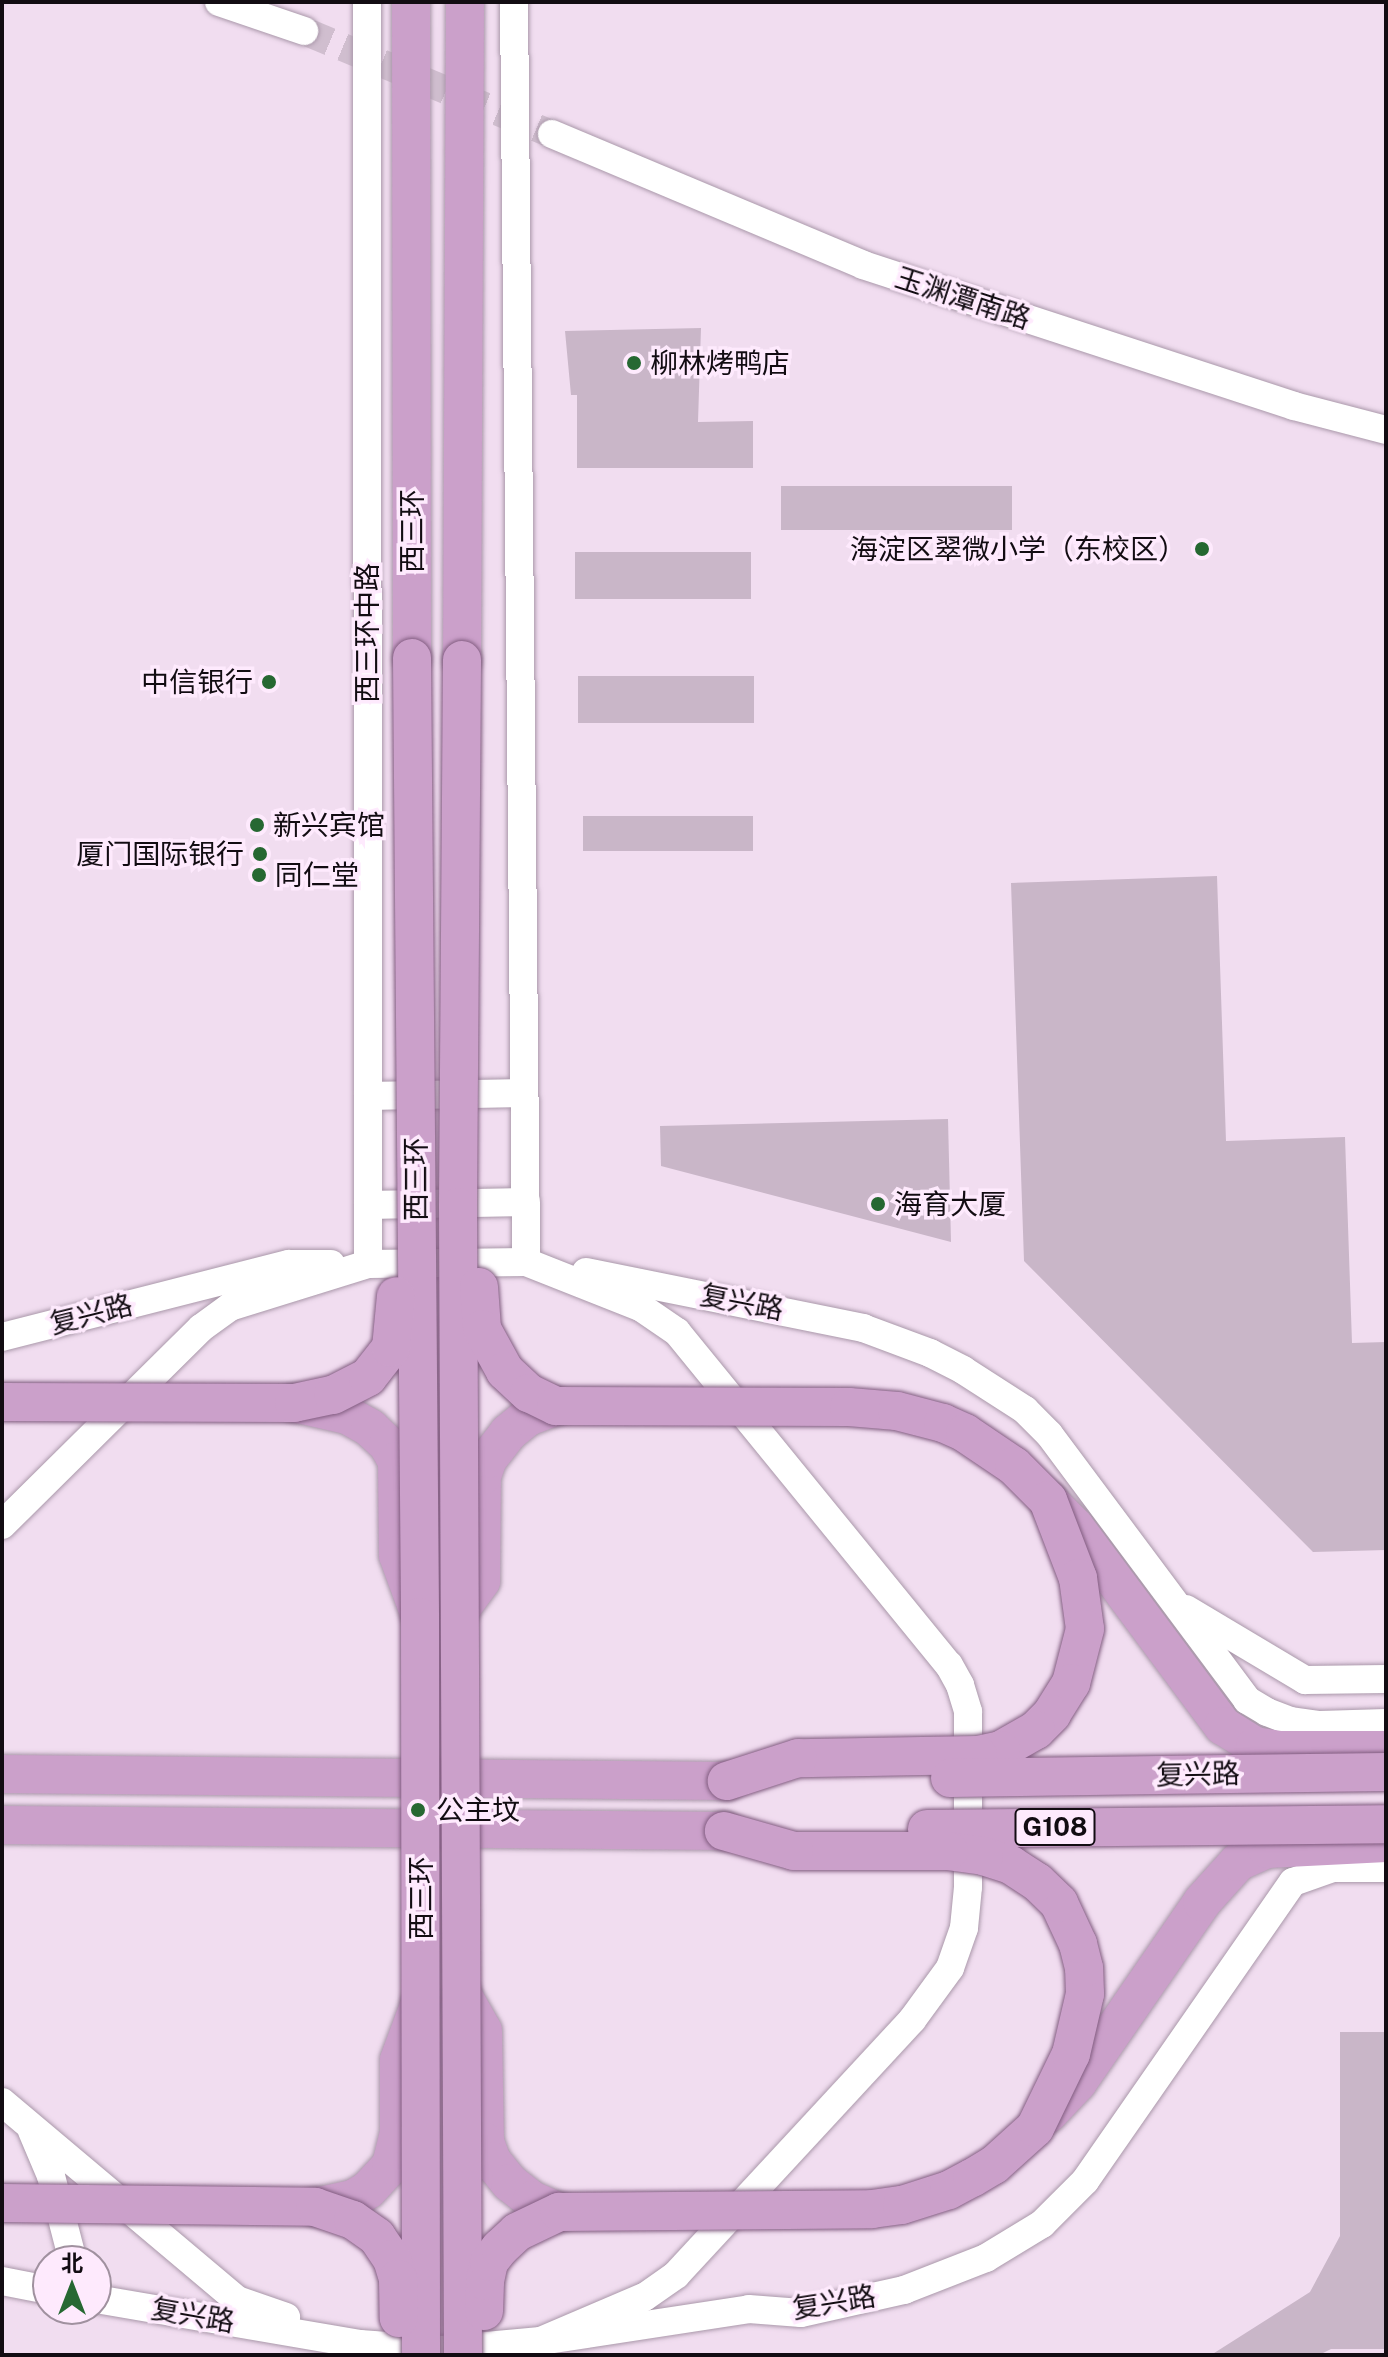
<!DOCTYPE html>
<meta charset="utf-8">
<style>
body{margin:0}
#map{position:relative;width:1388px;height:2357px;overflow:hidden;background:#f1ddf0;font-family:"Public Sans","Noto Sans SC",sans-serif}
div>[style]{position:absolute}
.building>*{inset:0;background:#c9b6c8;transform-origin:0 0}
.tertiary-tunnel>*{height:28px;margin-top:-14px;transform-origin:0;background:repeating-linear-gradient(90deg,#d0becf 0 28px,transparent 0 42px)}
.roads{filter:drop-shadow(0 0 2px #aa98aa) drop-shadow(0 0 2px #aa98aa)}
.tertiary>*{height:28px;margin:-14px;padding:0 14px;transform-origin:14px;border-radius:14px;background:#fff}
.trunk>*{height:38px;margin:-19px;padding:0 19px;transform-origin:19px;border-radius:19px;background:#cba0ca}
.bridges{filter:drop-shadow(0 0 2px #825d81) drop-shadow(0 0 2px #825d81)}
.trunk-bridge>*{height:38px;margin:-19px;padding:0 19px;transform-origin:19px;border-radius:19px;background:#cba0ca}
.dots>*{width:22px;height:22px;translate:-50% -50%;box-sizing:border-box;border:4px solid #feeafd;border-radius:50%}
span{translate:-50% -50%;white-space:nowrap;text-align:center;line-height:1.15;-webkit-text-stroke:7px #feeafd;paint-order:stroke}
.shield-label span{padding:2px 6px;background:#feeafd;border:2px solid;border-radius:6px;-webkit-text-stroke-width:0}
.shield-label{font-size:26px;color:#120c12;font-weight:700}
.street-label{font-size:28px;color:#120c12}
.poi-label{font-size:28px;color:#120c12}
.left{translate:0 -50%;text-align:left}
.right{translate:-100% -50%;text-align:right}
.frame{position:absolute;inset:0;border:4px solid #120c12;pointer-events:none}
.north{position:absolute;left:32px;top:2245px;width:80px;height:80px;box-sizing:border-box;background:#feeafd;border:2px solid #a0919f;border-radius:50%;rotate:0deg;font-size:22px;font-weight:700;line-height:32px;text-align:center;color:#120c12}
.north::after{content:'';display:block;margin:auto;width:28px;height:36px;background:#266832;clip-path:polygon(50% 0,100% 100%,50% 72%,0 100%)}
</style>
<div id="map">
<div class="building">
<div style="clip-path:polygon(701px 328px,698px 422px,753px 421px,753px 468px,577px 468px,577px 395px,571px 395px,565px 331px)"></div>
<div style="left:1012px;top:486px;width:44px;height:231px;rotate:90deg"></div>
<div style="left:751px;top:552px;width:47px;height:176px;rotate:90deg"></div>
<div style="left:754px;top:676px;width:47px;height:176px;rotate:90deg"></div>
<div style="left:583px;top:816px;width:170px;height:35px"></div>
<div style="clip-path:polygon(1217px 876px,1226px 1141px,1345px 1137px,1352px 1343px,1386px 1342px,1386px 1550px,1313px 1552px,1024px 1261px,1011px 883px)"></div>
<div style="clip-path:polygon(948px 1119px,951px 1242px,661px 1166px,660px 1126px)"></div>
<div style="clip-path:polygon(1340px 2032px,1386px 2032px,1386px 2349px,1331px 2349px,1319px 2355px,1211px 2355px,1310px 2292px,1340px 2236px)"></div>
</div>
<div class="tertiary-tunnel">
<div style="left:304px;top:31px;width:269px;rotate:22.6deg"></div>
</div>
<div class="roads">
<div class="tertiary">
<div style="left:219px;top:2px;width:90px;rotate:18.8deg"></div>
<div style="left:367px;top:2px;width:1262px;rotate:89.95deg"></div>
<div style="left:514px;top:2px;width:1260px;rotate:89.45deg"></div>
<div style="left:552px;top:134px;width:337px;rotate:22.8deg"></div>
<div style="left:863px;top:265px;width:453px;rotate:18.1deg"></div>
<div style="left:1294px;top:406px;width:95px;rotate:14.6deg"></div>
<div style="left:368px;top:1096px;width:156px;rotate:-1.1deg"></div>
<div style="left:368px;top:1205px;width:158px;rotate:-1.1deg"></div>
<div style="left:586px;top:1272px;width:283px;rotate:11.4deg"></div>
<div style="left:863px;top:1328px;width:72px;rotate:20.5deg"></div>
<div style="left:930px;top:1353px;width:37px;rotate:27deg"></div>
<div style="left:963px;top:1370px;width:74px;rotate:32.8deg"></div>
<div style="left:1025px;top:1410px;width:34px;rotate:45deg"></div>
<div style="left:1049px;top:1434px;width:332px;rotate:53.3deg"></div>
<div style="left:1247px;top:1700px;width:23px;rotate:31deg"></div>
<div style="left:1267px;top:1712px;width:26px;rotate:21deg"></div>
<div style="left:1291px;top:1721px;width:29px;rotate:8deg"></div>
<div style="left:1320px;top:1725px;width:66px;rotate:-1.7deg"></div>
<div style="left:2px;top:1337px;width:296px;rotate:-14.3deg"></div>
<div style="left:289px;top:1264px;width:42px"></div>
<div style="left:2px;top:1525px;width:280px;rotate:-44.7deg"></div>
<div style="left:201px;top:1328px;width:36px;rotate:-36deg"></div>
<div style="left:230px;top:1307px;width:145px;rotate:-17.3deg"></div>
<div style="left:368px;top:1264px;width:158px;rotate:-0.7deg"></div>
<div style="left:526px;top:1262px;width:125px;rotate:21.6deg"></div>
<div style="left:642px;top:1308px;width:42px;rotate:34.4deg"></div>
<div style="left:677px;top:1332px;width:430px;rotate:50.8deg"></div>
<div style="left:949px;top:1665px;width:23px;rotate:61deg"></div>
<div style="left:960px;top:1685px;width:28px;rotate:73deg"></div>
<div style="left:968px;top:1712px;width:175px;rotate:90deg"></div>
<div style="left:968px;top:1887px;width:41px;rotate:95.6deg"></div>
<div style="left:964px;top:1928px;width:42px;rotate:109.3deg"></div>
<div style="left:950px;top:1968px;width:64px;rotate:126.2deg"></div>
<div style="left:912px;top:2020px;width:347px;rotate:132.8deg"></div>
<div style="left:676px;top:2275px;width:39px;rotate:145deg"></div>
<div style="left:644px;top:2297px;width:112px;rotate:156.9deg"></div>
<div style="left:1186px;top:1609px;width:139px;rotate:30.8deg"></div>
<div style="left:1305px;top:1680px;width:81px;rotate:-0.7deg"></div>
<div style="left:2px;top:2102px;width:307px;rotate:40.1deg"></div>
<div style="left:237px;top:2300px;width:52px;rotate:19.1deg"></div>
<div style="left:32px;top:2131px;width:49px;rotate:67.1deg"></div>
<div style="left:51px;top:2176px;width:88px;rotate:75.5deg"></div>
<div style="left:2px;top:2281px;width:47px;rotate:11.1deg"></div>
<div style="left:96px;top:2299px;width:268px;rotate:9.7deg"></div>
<div style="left:360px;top:2344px;width:82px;rotate:4.2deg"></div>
<div style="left:442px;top:2350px;width:99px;rotate:-5.2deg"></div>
<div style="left:541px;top:2341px;width:210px;rotate:-8.7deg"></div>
<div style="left:749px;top:2309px;width:52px;rotate:4.4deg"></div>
<div style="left:801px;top:2313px;width:106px;rotate:-12.6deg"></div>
<div style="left:904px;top:2290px;width:88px;rotate:-21.3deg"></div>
<div style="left:986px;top:2258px;width:66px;rotate:-31.3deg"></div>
<div style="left:1042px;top:2224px;width:61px;rotate:-45deg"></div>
<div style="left:1085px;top:2181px;width:364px;rotate:-55.2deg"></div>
<div style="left:1293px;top:1882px;width:42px;rotate:-19.3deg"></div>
<div style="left:1333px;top:1868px;width:53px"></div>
</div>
<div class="trunk">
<div style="left:411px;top:2px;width:656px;rotate:89.91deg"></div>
<div style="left:462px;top:660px;width:658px;rotate:-89.74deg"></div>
<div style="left:294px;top:1403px;width:54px;rotate:12.8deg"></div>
<div style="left:347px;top:1415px;width:26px;rotate:29deg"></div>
<div style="left:370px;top:1428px;width:25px;rotate:43deg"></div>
<div style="left:388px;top:1445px;width:18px;rotate:61deg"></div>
<div style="left:397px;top:1461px;width:94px;rotate:89.4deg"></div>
<div style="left:398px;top:1555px;width:59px;rotate:70deg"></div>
<div style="left:1050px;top:1502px;width:35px;rotate:45deg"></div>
<div style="left:1075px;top:1527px;width:248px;rotate:53.4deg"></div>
<div style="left:1223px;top:1726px;width:38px;rotate:32deg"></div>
<div style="left:1255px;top:1746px;width:25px;rotate:9deg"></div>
<div style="left:1280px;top:1750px;width:106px"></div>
<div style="left:460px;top:1610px;width:36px;rotate:-54deg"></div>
<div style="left:481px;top:1581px;width:105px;rotate:-89.5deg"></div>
<div style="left:482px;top:1476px;width:18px;rotate:-71deg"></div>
<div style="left:488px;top:1459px;width:33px;rotate:-52deg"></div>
<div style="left:508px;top:1433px;width:26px;rotate:-39deg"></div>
<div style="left:528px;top:1417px;width:30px;rotate:-21deg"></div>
<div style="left:2px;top:1774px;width:725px;rotate:0.55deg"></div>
<div style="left:2px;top:1825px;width:722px;rotate:0.48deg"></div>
<div style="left:463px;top:1996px;width:40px;rotate:60.3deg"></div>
<div style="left:483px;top:2031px;width:111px;rotate:89deg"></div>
<div style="left:485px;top:2142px;width:20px;rotate:70deg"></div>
<div style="left:492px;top:2161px;width:28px;rotate:51deg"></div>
<div style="left:510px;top:2183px;width:28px;rotate:38deg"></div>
<div style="left:532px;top:2200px;width:30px;rotate:24deg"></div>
<div style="left:1048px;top:2114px;width:44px;rotate:-46.8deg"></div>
<div style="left:1078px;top:2082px;width:219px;rotate:-55.4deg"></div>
<div style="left:1202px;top:1902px;width:54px;rotate:-48deg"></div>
<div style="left:1238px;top:1862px;width:32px;rotate:-24deg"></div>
<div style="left:1267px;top:1849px;width:119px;rotate:-2.9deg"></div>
<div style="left:315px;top:2207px;width:39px;rotate:-12deg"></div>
<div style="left:353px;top:2199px;width:17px;rotate:-31deg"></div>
<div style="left:368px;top:2190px;width:34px;rotate:-47deg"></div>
<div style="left:391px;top:2165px;width:32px;rotate:-76deg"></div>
<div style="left:399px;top:2134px;width:74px;rotate:-90deg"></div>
<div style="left:399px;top:2060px;width:58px;rotate:-69.7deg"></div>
</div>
</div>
<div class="bridges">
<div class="trunk-bridge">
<div style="left:412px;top:658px;width:959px;rotate:89.52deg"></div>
<div style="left:420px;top:1617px;width:738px;rotate:89.92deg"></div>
<div style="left:462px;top:660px;width:547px;rotate:90.42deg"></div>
<div style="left:458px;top:1207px;width:1148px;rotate:89.75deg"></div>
<div style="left:479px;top:1287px;width:42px;rotate:85.9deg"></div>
<div style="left:482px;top:1329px;width:48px;rotate:61.3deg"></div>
<div style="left:505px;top:1371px;width:33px;rotate:43deg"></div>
<div style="left:529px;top:1393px;width:30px;rotate:26deg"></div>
<div style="left:556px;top:1406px;width:293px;rotate:0.2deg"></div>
<div style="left:849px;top:1407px;width:48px;rotate:4.8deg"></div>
<div style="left:897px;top:1411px;width:48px;rotate:14.6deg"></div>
<div style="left:943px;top:1423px;width:24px;rotate:24deg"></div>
<div style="left:965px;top:1433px;width:59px;rotate:34deg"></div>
<div style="left:1014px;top:1466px;width:48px;rotate:45deg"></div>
<div style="left:1048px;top:1500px;width:84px;rotate:69deg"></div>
<div style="left:1078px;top:1578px;width:51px;rotate:82.2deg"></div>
<div style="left:1085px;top:1629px;width:56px;rotate:104.5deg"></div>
<div style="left:1071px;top:1683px;width:36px;rotate:122deg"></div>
<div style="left:1052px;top:1714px;width:23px;rotate:135deg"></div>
<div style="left:1036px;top:1730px;width:40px;rotate:150.3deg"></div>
<div style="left:1001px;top:1750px;width:24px;rotate:168deg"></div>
<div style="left:978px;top:1755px;width:180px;rotate:179deg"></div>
<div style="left:798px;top:1758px;width:75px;rotate:162.1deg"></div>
<div style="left:2px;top:1402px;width:292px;rotate:0.2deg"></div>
<div style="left:294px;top:1403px;width:40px;rotate:-12deg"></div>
<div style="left:333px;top:1395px;width:39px;rotate:-27deg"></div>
<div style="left:368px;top:1377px;width:37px;rotate:-52deg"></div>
<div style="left:391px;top:1348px;width:52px;rotate:-84.5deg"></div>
<div style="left:950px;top:1778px;width:436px;rotate:-0.8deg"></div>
<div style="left:927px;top:1829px;width:459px;rotate:-0.6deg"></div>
<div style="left:2px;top:2203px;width:313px;rotate:0.7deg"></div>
<div style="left:315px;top:2207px;width:40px;rotate:18.9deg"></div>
<div style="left:353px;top:2220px;width:29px;rotate:35deg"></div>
<div style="left:377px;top:2237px;width:27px;rotate:56deg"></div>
<div style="left:392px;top:2259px;width:21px;rotate:73deg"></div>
<div style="left:398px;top:2279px;width:39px;rotate:89deg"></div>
<div style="left:484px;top:2311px;width:30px;rotate:-88deg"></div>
<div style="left:485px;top:2281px;width:19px;rotate:-78deg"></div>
<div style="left:489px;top:2262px;width:18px;rotate:-52deg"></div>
<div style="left:500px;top:2248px;width:23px;rotate:-43deg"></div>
<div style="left:517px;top:2232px;width:47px;rotate:-25.5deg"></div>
<div style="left:559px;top:2212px;width:313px;rotate:-0.5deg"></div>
<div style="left:872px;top:2209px;width:30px;rotate:-8deg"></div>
<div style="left:902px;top:2205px;width:49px;rotate:-17.7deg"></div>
<div style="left:949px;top:2190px;width:26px;rotate:-28deg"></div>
<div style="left:972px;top:2178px;width:26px;rotate:-31deg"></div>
<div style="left:994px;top:2165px;width:55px;rotate:-42.1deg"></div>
<div style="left:1035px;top:2128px;width:82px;rotate:-64.1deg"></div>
<div style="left:1071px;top:2054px;width:62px;rotate:-76.9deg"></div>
<div style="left:1085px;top:1994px;width:26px;rotate:-92deg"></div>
<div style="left:1084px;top:1968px;width:25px;rotate:-104deg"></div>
<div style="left:1078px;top:1944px;width:45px;rotate:-114.9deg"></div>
<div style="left:1059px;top:1903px;width:30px;rotate:-136deg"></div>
<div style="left:1037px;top:1882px;width:31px;rotate:-147deg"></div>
<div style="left:1011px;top:1865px;width:28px;rotate:-162deg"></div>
<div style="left:984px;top:1856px;width:35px;rotate:-172deg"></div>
<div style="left:949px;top:1851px;width:155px;rotate:180deg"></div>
<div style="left:794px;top:1851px;width:73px;rotate:-164.1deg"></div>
</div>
</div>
<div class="dots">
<div style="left:634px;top:363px;background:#266832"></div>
<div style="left:1202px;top:549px;background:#266832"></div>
<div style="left:269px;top:682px;background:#266832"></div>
<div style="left:257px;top:825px;background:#266832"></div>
<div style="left:260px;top:854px;background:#266832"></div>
<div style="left:259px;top:875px;background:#266832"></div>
<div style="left:878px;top:1204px;background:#266832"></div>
<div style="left:418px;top:1810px;background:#266832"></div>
</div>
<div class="shield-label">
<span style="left:1055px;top:1827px">G108</span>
</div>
<div class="street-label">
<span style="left:963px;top:298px;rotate:18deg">玉渊潭南路</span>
<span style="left:412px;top:531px;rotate:-90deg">西三环</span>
<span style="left:367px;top:633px;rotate:-90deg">西三环中路</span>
<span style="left:416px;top:1179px;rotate:-90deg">西三环</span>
<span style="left:742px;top:1302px;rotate:11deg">复兴路</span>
<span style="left:91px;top:1314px;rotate:-14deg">复兴路</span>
<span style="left:1198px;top:1774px;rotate:-1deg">复兴路</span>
<span style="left:421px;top:1898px;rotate:-90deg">西三环</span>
<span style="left:834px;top:2302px;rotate:-9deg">复兴路</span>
<span style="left:193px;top:2315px;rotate:10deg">复兴路</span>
</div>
<div class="poi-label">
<span class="left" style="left:650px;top:363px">柳林烤鸭店</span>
<span class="right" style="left:1186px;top:549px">海淀区翠微小学（东校区）</span>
<span class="right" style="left:253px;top:682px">中信银行</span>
<span class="left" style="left:273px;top:825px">新兴宾馆</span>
<span class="right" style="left:244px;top:854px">厦门国际银行</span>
<span class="left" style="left:275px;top:875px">同仁堂</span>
<span class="left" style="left:894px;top:1204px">海育大厦</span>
<span class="left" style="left:436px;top:1810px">公主坟</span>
</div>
<div class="frame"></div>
<div class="north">北</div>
</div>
